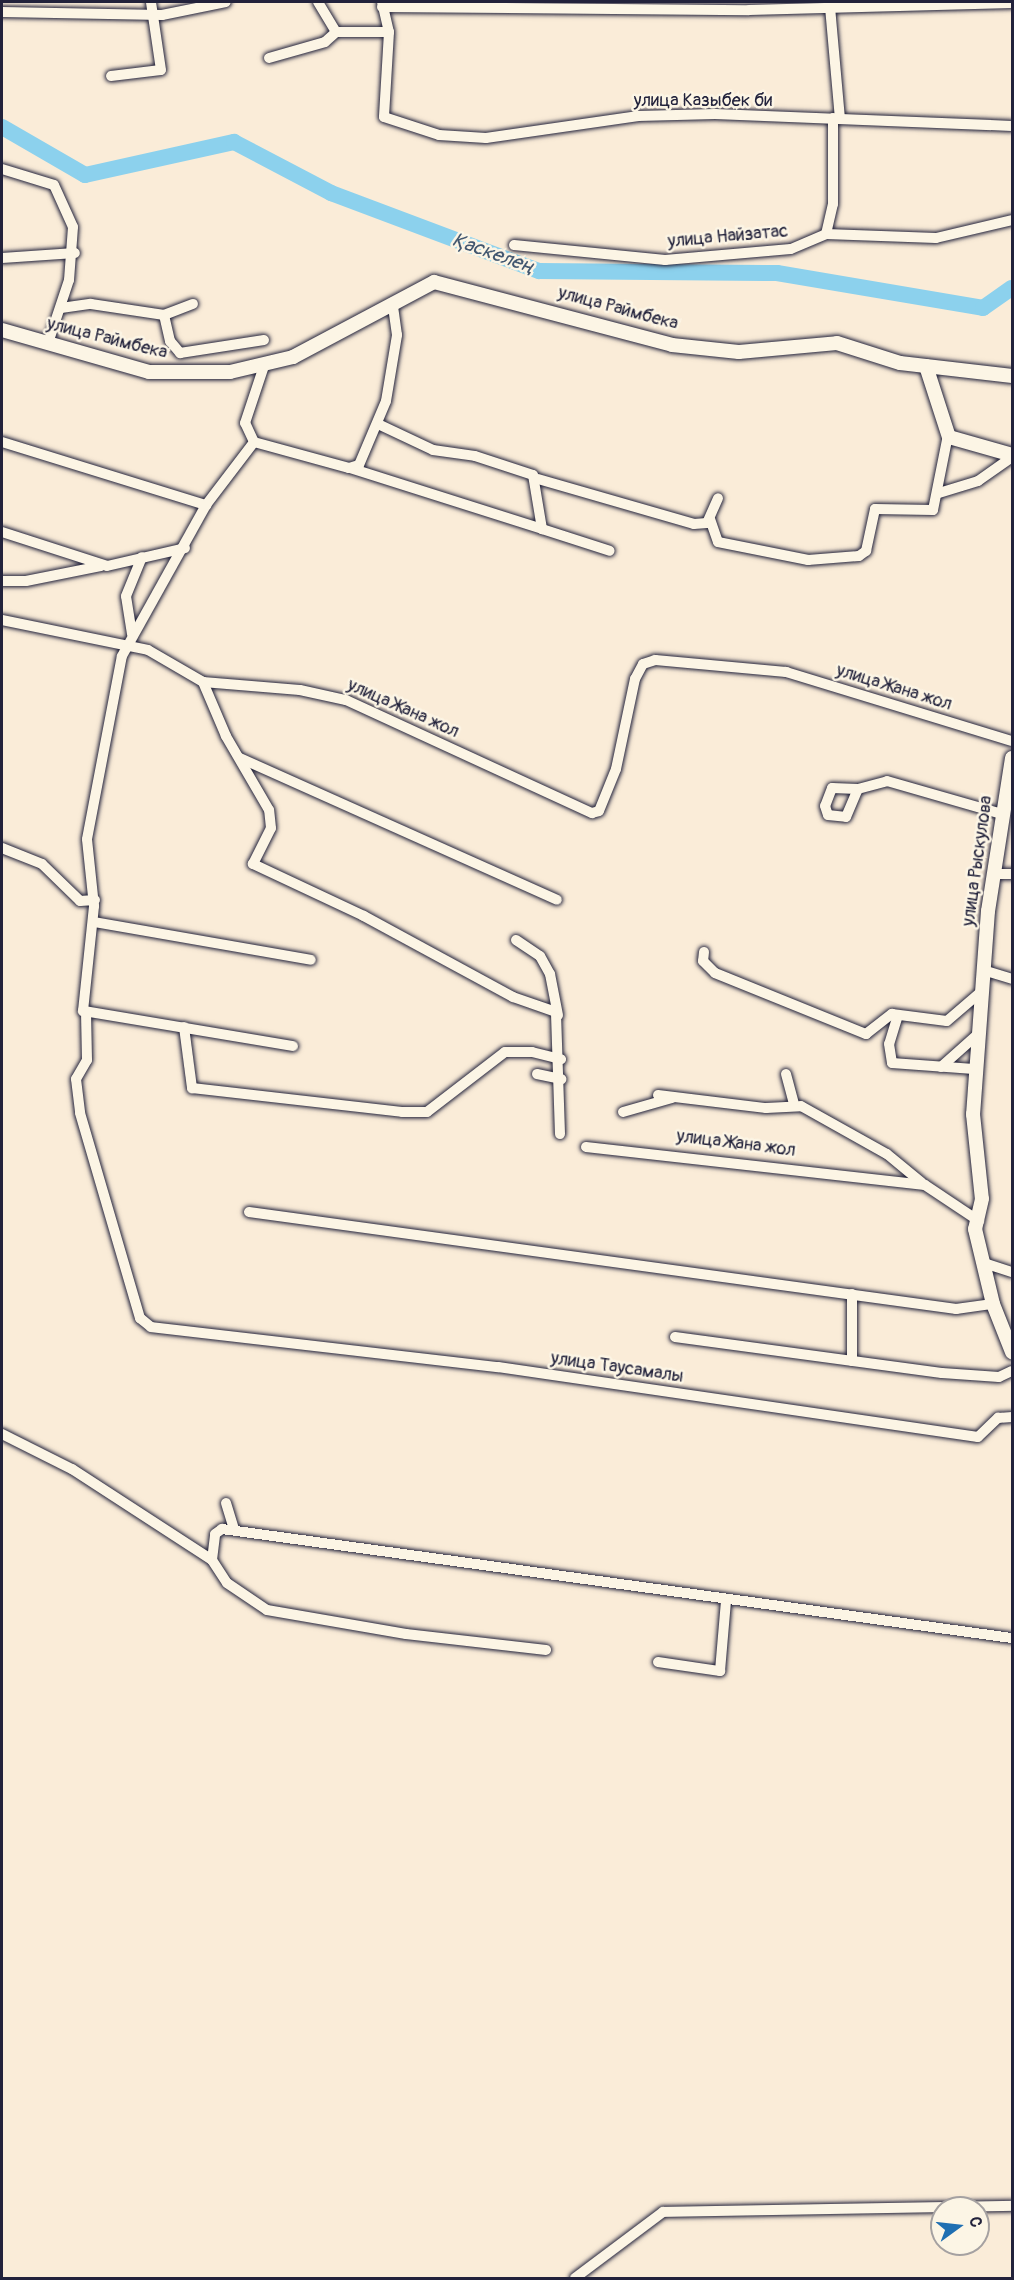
<!DOCTYPE html>
<meta charset="utf-8">
<style>
body{margin:0}
#map{position:relative;width:1014px;height:2280px;overflow:hidden;background:#faecd8;font-family:Pangolin,sans-serif}
div>[style]{position:absolute}
.river>*{height:16px;margin:-8px;padding:0 8px;transform-origin:8px;border-radius:8px;background:#8cd1ed}
.roads{filter:drop-shadow(0 0 2px #22223b) drop-shadow(0 0 2px #22223b)}
.minor>*{height:10px;margin:-5px;padding:0 5px;transform-origin:5px;border-radius:5px;background:#fcf5e5}
.tertiary>*{height:14px;margin:-7px;padding:0 7px;transform-origin:7px;border-radius:7px;background:#fcf5e5}
span{translate:-50% -50%;white-space:nowrap;text-align:center;line-height:1.15;-webkit-text-stroke:5px #fcf5e5;paint-order:stroke}
.street-label{font-size:18px;color:#22223b}
.water-label{font-size:20px;color:#425770;font-style:italic}
.frame{position:absolute;inset:0;border:3px solid #22223b;pointer-events:none}
.north{position:absolute;left:930px;top:2196px;width:60px;height:60px;box-sizing:border-box;background:#fcf5e5;border:2px solid #a5a1a1;border-radius:50%;rotate:75deg;font-size:16px;font-weight:700;line-height:24px;text-align:center;color:#22223b}
.north::after{content:'';display:block;margin:auto;width:21px;height:27px;background:#1f6fb2;clip-path:polygon(50% 0,100% 100%,50% 72%,0 100%)}
</style>
<div id="map">
<div class="river">
<div style="left:2px;top:127px;width:96px;rotate:30deg"></div>
<div style="left:85px;top:175px;width:153px;rotate:-12.5deg"></div>
<div style="left:234px;top:142px;width:110px;rotate:27.7deg"></div>
<div style="left:331px;top:193px;width:222px;rotate:20.6deg"></div>
<div style="left:539px;top:271px;width:238px;rotate:0.5deg"></div>
<div style="left:777px;top:273px;width:209px;rotate:9.6deg"></div>
<div style="left:983px;top:308px;width:35px;rotate:-35deg"></div>
</div>
<div class="roads">
<div class="minor">
<div style="left:318px;top:2px;width:35px;rotate:59deg"></div>
<div style="left:336px;top:32px;width:53px"></div>
<div style="left:382px;top:2px;width:31px;rotate:77deg"></div>
<div style="left:389px;top:32px;width:85px;rotate:93.4deg"></div>
<div style="left:384px;top:117px;width:58px;rotate:18.1deg"></div>
<div style="left:439px;top:135px;width:47px;rotate:3.7deg"></div>
<div style="left:486px;top:138px;width:154px;rotate:-8.2deg"></div>
<div style="left:638px;top:116px;width:77px;rotate:-1.5deg"></div>
<div style="left:715px;top:114px;width:297px;rotate:2.3deg"></div>
<div style="left:382px;top:7px;width:367px;rotate:0.5deg"></div>
<div style="left:749px;top:10px;width:263px;rotate:-1.5deg"></div>
<div style="left:830px;top:7px;width:111px;rotate:84.9deg"></div>
<div style="left:2px;top:12px;width:160px;rotate:1.1deg"></div>
<div style="left:162px;top:15px;width:65px;rotate:-11.5deg"></div>
<div style="left:269px;top:58px;width:58px;rotate:-15.9deg"></div>
<div style="left:325px;top:42px;width:15px;rotate:-42deg"></div>
<div style="left:111px;top:76px;width:50px;rotate:-6.8deg"></div>
<div style="left:161px;top:70px;width:69px;rotate:-98.4deg"></div>
<div style="left:2px;top:169px;width:54px;rotate:17.1deg"></div>
<div style="left:54px;top:185px;width:46px;rotate:65.7deg"></div>
<div style="left:73px;top:227px;width:53px;rotate:94.3deg"></div>
<div style="left:69px;top:280px;width:66px;rotate:108.4deg"></div>
<div style="left:826px;top:234px;width:31px;rotate:-77deg"></div>
<div style="left:833px;top:204px;width:86px;rotate:-90deg"></div>
<div style="left:514px;top:245px;width:152px;rotate:5.7deg"></div>
<div style="left:665px;top:260px;width:126px;rotate:-5deg"></div>
<div style="left:791px;top:249px;width:38px;rotate:-23deg"></div>
<div style="left:826px;top:234px;width:110px;rotate:2.1deg"></div>
<div style="left:936px;top:238px;width:78px;rotate:-13.3deg"></div>
<div style="left:2px;top:258px;width:73px;rotate:-3.9deg"></div>
<div style="left:61px;top:308px;width:30px;rotate:-8deg"></div>
<div style="left:91px;top:304px;width:74px;rotate:8.6deg"></div>
<div style="left:164px;top:315px;width:31px;rotate:-21deg"></div>
<div style="left:164px;top:315px;width:27px;rotate:77deg"></div>
<div style="left:170px;top:341px;width:16px;rotate:50deg"></div>
<div style="left:180px;top:353px;width:85px;rotate:-8.8deg"></div>
<div style="left:378px;top:424px;width:61px;rotate:25.3deg"></div>
<div style="left:433px;top:450px;width:42px;rotate:8.1deg"></div>
<div style="left:475px;top:456px;width:61px;rotate:18.1deg"></div>
<div style="left:533px;top:475px;width:55px;rotate:80.5deg"></div>
<div style="left:542px;top:529px;width:71px;rotate:17.9deg"></div>
<div style="left:2px;top:442px;width:214px;rotate:17.2deg"></div>
<div style="left:254px;top:442px;width:21px;rotate:-115deg"></div>
<div style="left:245px;top:423px;width:60px;rotate:-71.6deg"></div>
<div style="left:350px;top:468px;width:201px;rotate:17.6deg"></div>
<div style="left:538px;top:479px;width:162px;rotate:16.1deg"></div>
<div style="left:694px;top:524px;width:13px;rotate:-4deg"></div>
<div style="left:707px;top:523px;width:27px;rotate:-66deg"></div>
<div style="left:939px;top:493px;width:41px;rotate:-17.1deg"></div>
<div style="left:978px;top:481px;width:42px;rotate:-35.2deg"></div>
<div style="left:710px;top:519px;width:24px;rotate:71deg"></div>
<div style="left:718px;top:542px;width:92px;rotate:11.3deg"></div>
<div style="left:808px;top:560px;width:51px;rotate:-4.5deg"></div>
<div style="left:859px;top:556px;width:9px;rotate:-36deg"></div>
<div style="left:866px;top:551px;width:43px;rotate:-77.9deg"></div>
<div style="left:875px;top:509px;width:58px;rotate:1deg"></div>
<div style="left:933px;top:510px;width:76px;rotate:-78.7deg"></div>
<div style="left:2px;top:532px;width:110px;rotate:17.9deg"></div>
<div style="left:107px;top:566px;width:80px;rotate:-13deg"></div>
<div style="left:2px;top:581px;width:24px"></div>
<div style="left:26px;top:581px;width:76px;rotate:-11.3deg"></div>
<div style="left:2px;top:620px;width:149px;rotate:11.6deg"></div>
<div style="left:148px;top:650px;width:64px;rotate:30.2deg"></div>
<div style="left:132px;top:634px;width:38px;rotate:-99deg"></div>
<div style="left:126px;top:596px;width:42px;rotate:-67.7deg"></div>
<div style="left:240px;top:758px;width:347px;rotate:24.1deg"></div>
<div style="left:858px;top:789px;width:26px;rotate:-178deg"></div>
<div style="left:832px;top:788px;width:19px;rotate:111deg"></div>
<div style="left:825px;top:806px;width:9px;rotate:72deg"></div>
<div style="left:828px;top:815px;width:18px;rotate:6deg"></div>
<div style="left:846px;top:817px;width:30px;rotate:-67deg"></div>
<div style="left:858px;top:789px;width:30px;rotate:-15deg"></div>
<div style="left:887px;top:781px;width:120px;rotate:16deg"></div>
<div style="left:2px;top:848px;width:43px;rotate:21.8deg"></div>
<div style="left:42px;top:864px;width:53px;rotate:44.2deg"></div>
<div style="left:80px;top:901px;width:15px;rotate:-4deg"></div>
<div style="left:993px;top:874px;width:19px"></div>
<div style="left:94px;top:922px;width:220px;rotate:9.9deg"></div>
<div style="left:516px;top:940px;width:29px;rotate:34deg"></div>
<div style="left:540px;top:956px;width:21px;rotate:61deg"></div>
<div style="left:550px;top:974px;width:42px;rotate:79deg"></div>
<div style="left:704px;top:952px;width:9px;rotate:96deg"></div>
<div style="left:703px;top:961px;width:17px;rotate:45deg"></div>
<div style="left:715px;top:973px;width:163px;rotate:22deg"></div>
<div style="left:866px;top:1034px;width:33px;rotate:-38deg"></div>
<div style="left:892px;top:1014px;width:55px;rotate:7.3deg"></div>
<div style="left:947px;top:1021px;width:48px;rotate:-40.7deg"></div>
<div style="left:983px;top:970px;width:30px;rotate:17deg"></div>
<div style="left:86px;top:1012px;width:48px;rotate:88.8deg"></div>
<div style="left:87px;top:1060px;width:22px;rotate:120deg"></div>
<div style="left:76px;top:1079px;width:34px;rotate:83deg"></div>
<div style="left:80px;top:1113px;width:214px;rotate:73.7deg"></div>
<div style="left:140px;top:1318px;width:14px;rotate:39deg"></div>
<div style="left:151px;top:1327px;width:349px;rotate:6.6deg"></div>
<div style="left:498px;top:1367px;width:485px;rotate:8.3deg"></div>
<div style="left:978px;top:1437px;width:28px;rotate:-44deg"></div>
<div style="left:998px;top:1418px;width:14px;rotate:-4deg"></div>
<div style="left:898px;top:1015px;width:30px;rotate:107deg"></div>
<div style="left:889px;top:1044px;width:19px;rotate:81deg"></div>
<div style="left:892px;top:1063px;width:82px;rotate:4.2deg"></div>
<div style="left:184px;top:1027px;width:62px;rotate:82.5deg"></div>
<div style="left:192px;top:1088px;width:211px;rotate:6.5deg"></div>
<div style="left:402px;top:1112px;width:25px"></div>
<div style="left:427px;top:1112px;width:98px;rotate:-37.6deg"></div>
<div style="left:505px;top:1052px;width:27px"></div>
<div style="left:532px;top:1052px;width:30px;rotate:14deg"></div>
<div style="left:293px;top:1046px;width:213px;rotate:-170.5deg"></div>
<div style="left:83px;top:1011px;width:106px;rotate:-84deg"></div>
<div style="left:94px;top:906px;width:67px;rotate:-96deg"></div>
<div style="left:87px;top:839px;width:186px;rotate:-79.2deg"></div>
<div style="left:122px;top:656px;width:173px;rotate:-60.9deg"></div>
<div style="left:206px;top:505px;width:79px;rotate:-52.7deg"></div>
<div style="left:254px;top:442px;width:98px;rotate:15.3deg"></div>
<div style="left:349px;top:468px;width:10px;rotate:-17deg"></div>
<div style="left:359px;top:465px;width:69px;rotate:-67.1deg"></div>
<div style="left:386px;top:401px;width:67px;rotate:-80.5deg"></div>
<div style="left:397px;top:335px;width:30px;rotate:-98deg"></div>
<div style="left:941px;top:1067px;width:50px;rotate:-41.7deg"></div>
<div style="left:537px;top:1074px;width:25px;rotate:12deg"></div>
<div style="left:786px;top:1074px;width:31px;rotate:75deg"></div>
<div style="left:658px;top:1095px;width:109px;rotate:6.9deg"></div>
<div style="left:766px;top:1108px;width:35px;rotate:-3deg"></div>
<div style="left:801px;top:1106px;width:98px;rotate:29.2deg"></div>
<div style="left:887px;top:1154px;width:45px;rotate:39.6deg"></div>
<div style="left:623px;top:1112px;width:51px;rotate:-15.9deg"></div>
<div style="left:560px;top:1134px;width:122px;rotate:-91.9deg"></div>
<div style="left:556px;top:1012px;width:46px;rotate:-160.8deg"></div>
<div style="left:513px;top:997px;width:170px;rotate:-151.5deg"></div>
<div style="left:364px;top:916px;width:123px;rotate:-154.9deg"></div>
<div style="left:253px;top:864px;width:40px;rotate:-63.4deg"></div>
<div style="left:271px;top:828px;width:18px;rotate:-96deg"></div>
<div style="left:269px;top:810px;width:86px;rotate:-120.2deg"></div>
<div style="left:226px;top:736px;width:59px;rotate:-113.1deg"></div>
<div style="left:203px;top:682px;width:97px;rotate:4.7deg"></div>
<div style="left:300px;top:690px;width:47px;rotate:12.3deg"></div>
<div style="left:346px;top:700px;width:271px;rotate:24.7deg"></div>
<div style="left:592px;top:813px;width:7px;rotate:-16deg"></div>
<div style="left:599px;top:811px;width:45px;rotate:-68deg"></div>
<div style="left:616px;top:769px;width:92px;rotate:-78.1deg"></div>
<div style="left:635px;top:679px;width:17px;rotate:-62deg"></div>
<div style="left:643px;top:664px;width:13px;rotate:-18deg"></div>
<div style="left:655px;top:660px;width:132px;rotate:5.2deg"></div>
<div style="left:786px;top:672px;width:236px;rotate:17deg"></div>
<div style="left:586px;top:1147px;width:341px;rotate:6.4deg"></div>
<div style="left:925px;top:1185px;width:65px;rotate:33.7deg"></div>
<div style="left:249px;top:1212px;width:714px;rotate:7.81deg"></div>
<div style="left:956px;top:1309px;width:37px;rotate:-8deg"></div>
<div style="left:984px;top:1263px;width:29px;rotate:18deg"></div>
<div style="left:852px;top:1294px;width:67px;rotate:90deg"></div>
<div style="left:675px;top:1337px;width:269px;rotate:7.7deg"></div>
<div style="left:942px;top:1373px;width:57px;rotate:4deg"></div>
<div style="left:999px;top:1377px;width:14px;rotate:-25deg"></div>
<div style="left:2px;top:1434px;width:78px;rotate:26.6deg"></div>
<div style="left:72px;top:1469px;width:167px;rotate:33deg"></div>
<div style="left:212px;top:1560px;width:26px;rotate:-83deg"></div>
<div style="left:215px;top:1534px;width:9px;rotate:-36deg"></div>
<div style="left:222px;top:1529px;width:797px;rotate:7.86deg"></div>
<div style="left:226px;top:1503px;width:28px;rotate:73deg"></div>
<div style="left:212px;top:1560px;width:27px;rotate:57deg"></div>
<div style="left:227px;top:1583px;width:48px;rotate:34deg"></div>
<div style="left:267px;top:1610px;width:141px;rotate:9.8deg"></div>
<div style="left:406px;top:1634px;width:141px;rotate:6.5deg"></div>
<div style="left:658px;top:1662px;width:63px;rotate:8.3deg"></div>
<div style="left:720px;top:1671px;width:70px;rotate:-85.1deg"></div>
<div style="left:575px;top:2278px;width:110px;rotate:-36.9deg"></div>
<div style="left:663px;top:2212px;width:349px;rotate:-1deg"></div>
</div>
<div class="tertiary">
<div style="left:2px;top:330px;width:153px;rotate:15.9deg"></div>
<div style="left:149px;top:372px;width:81px"></div>
<div style="left:230px;top:372px;width:65px;rotate:-13.4deg"></div>
<div style="left:293px;top:357px;width:160px;rotate:-28deg"></div>
<div style="left:434px;top:282px;width:246px;rotate:14.8deg"></div>
<div style="left:672px;top:345px;width:67px;rotate:6deg"></div>
<div style="left:739px;top:352px;width:98px;rotate:-5.2deg"></div>
<div style="left:837px;top:343px;width:66px;rotate:17.6deg"></div>
<div style="left:900px;top:363px;width:113px;rotate:6.6deg"></div>
<div style="left:926px;top:366px;width:75px;rotate:72.1deg"></div>
<div style="left:949px;top:437px;width:66px;rotate:15.9deg"></div>
<div style="left:1012px;top:758px;width:155px;rotate:98.9deg"></div>
<div style="left:988px;top:911px;width:204px;rotate:94.2deg"></div>
<div style="left:973px;top:1114px;width:85px;rotate:84deg"></div>
<div style="left:982px;top:1199px;width:31px;rotate:103deg"></div>
<div style="left:975px;top:1229px;width:77px;rotate:76.5deg"></div>
<div style="left:993px;top:1304px;width:52px;rotate:68.4deg"></div>
</div>
</div>
<div class="street-label">
<span style="left:703px;top:101px">улица Казыбек би</span>
<span style="left:728px;top:237px;rotate:-5deg">улица Найзатас</span>
<span style="left:618px;top:309px;rotate:15deg">улица Раймбека</span>
<span style="left:107px;top:339px;rotate:14deg">улица Раймбека</span>
<span style="left:894px;top:688px;rotate:17deg">улица Жана жол</span>
<span style="left:403px;top:709px;rotate:24deg">улица Жана жол</span>
<span style="left:978px;top:861px;rotate:-82deg">улица Рыскулова</span>
<span style="left:736px;top:1144px;rotate:7deg">улица Жана жол</span>
<span style="left:617px;top:1368px;rotate:8deg">улица Таусамалы</span>
</div>
<div class="water-label">
<span style="left:493px;top:253px;rotate:20deg">Қаскелең</span>
</div>
<div class="frame"></div>
<div class="north">С</div>
</div>
